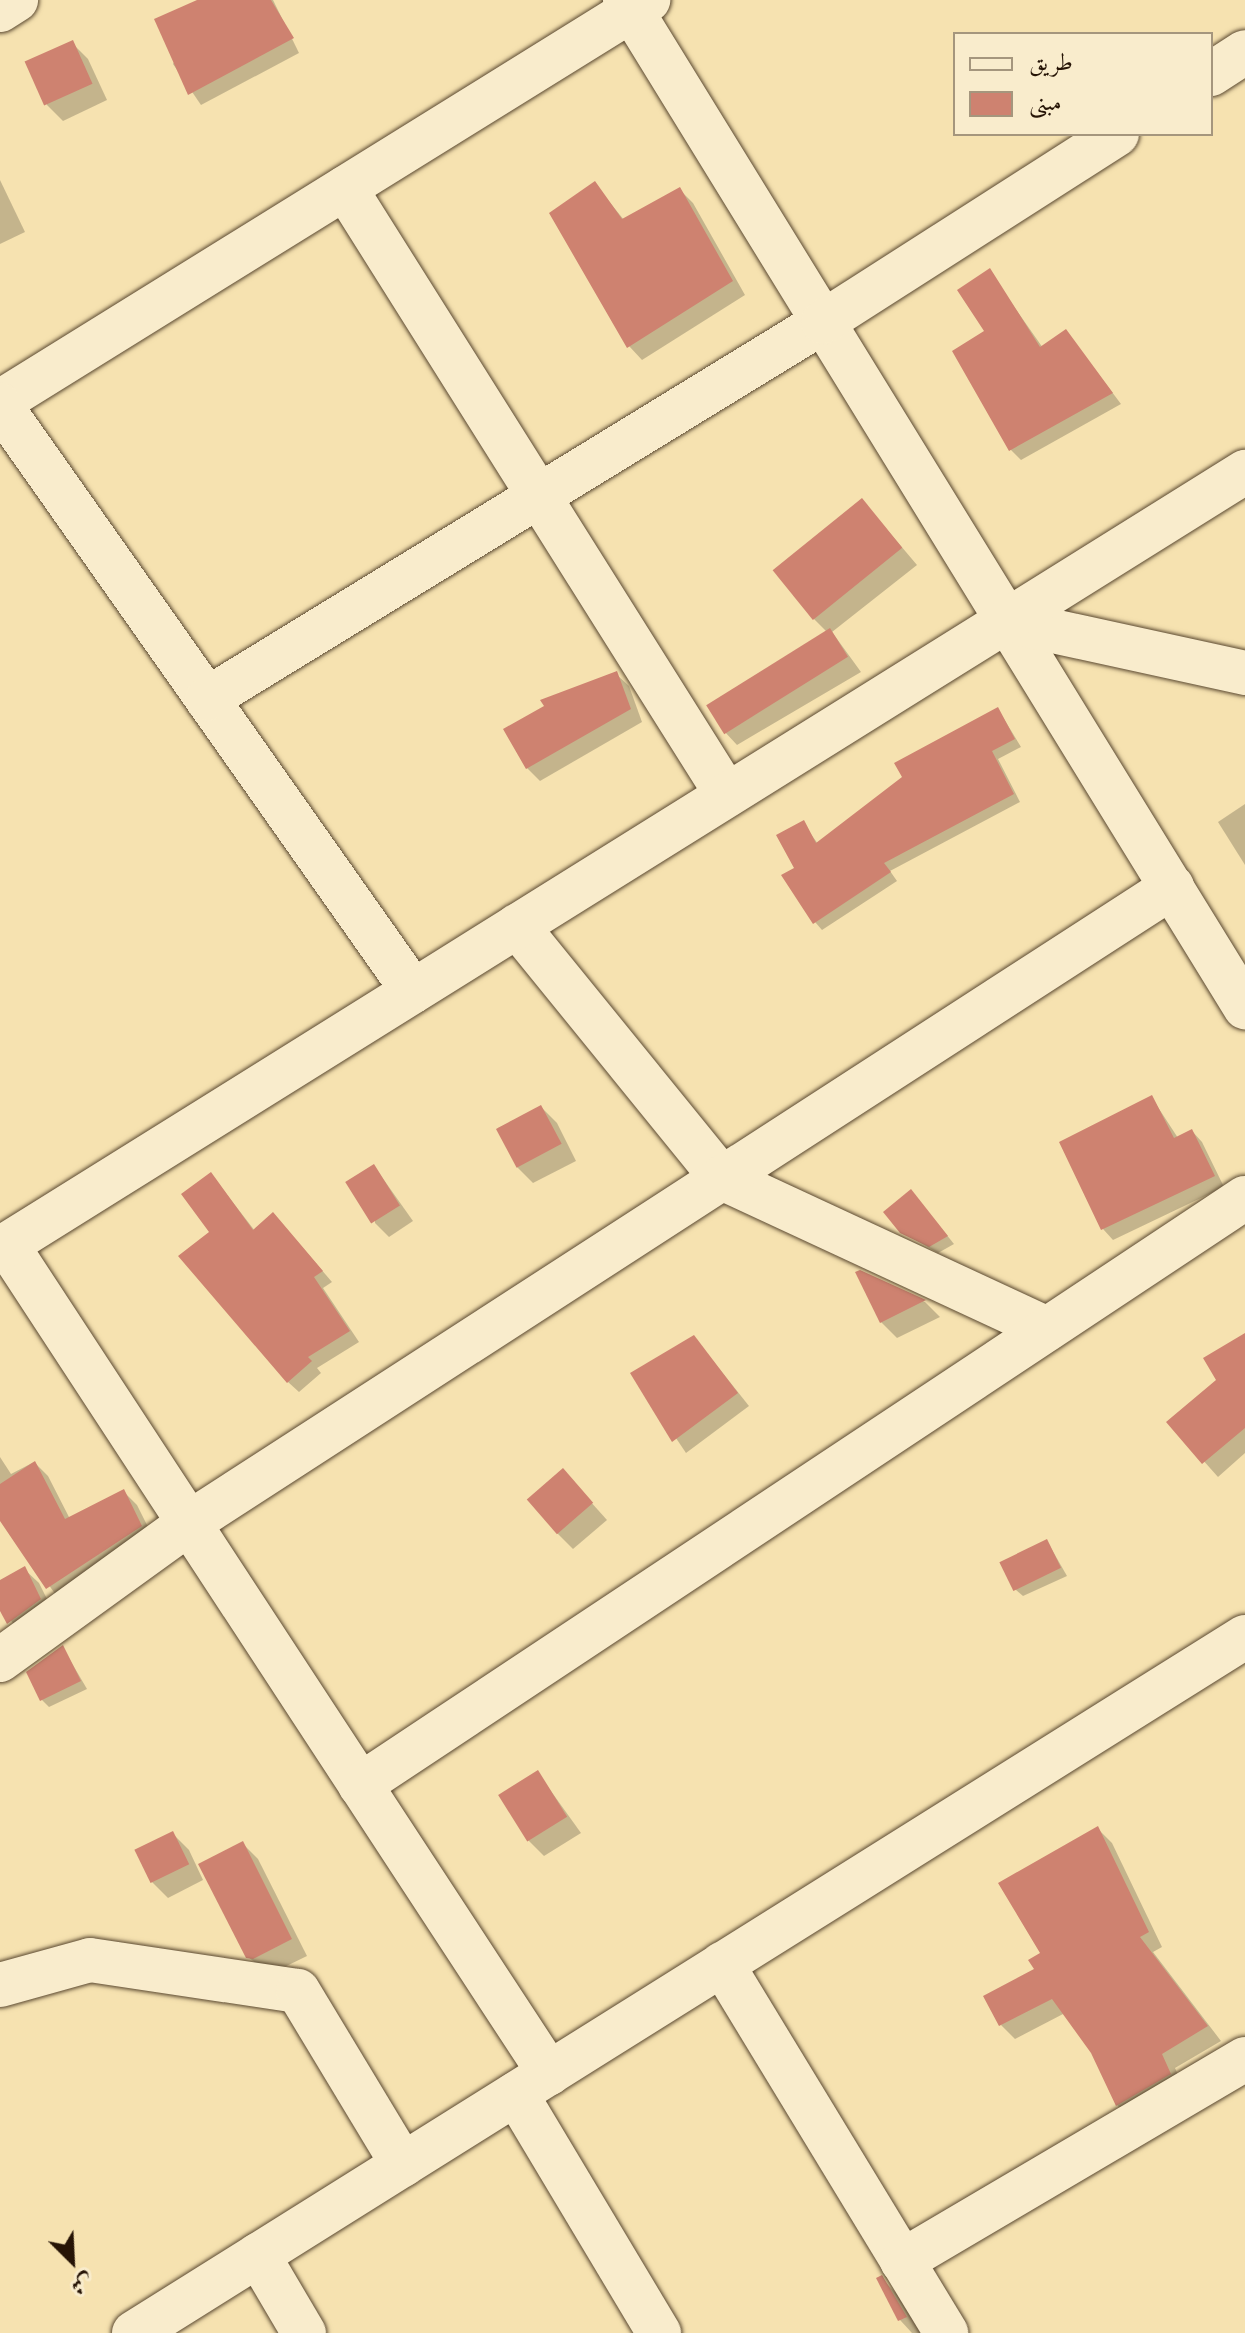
<!DOCTYPE html>
<meta charset="utf-8">
<style>
body{margin:0}
#map{position:relative;width:1245px;height:2333px;overflow:hidden;background:#f6e2b0;font-family:"Libre Bodoni",Amiri,serif}
div>[style]{position:absolute}
.shadow>*{inset:0;background:#0003}
.building>*{inset:0;background:#ce8270;transform-origin:0 0}
.roads{filter:drop-shadow(0 0 2px #5a4830) drop-shadow(0 0 2px #5a4830)}
.minor>*{height:44px;margin:-22px;padding:0 22px;transform-origin:22px;border-radius:22px;background:#f9eccc}
span{translate:-50% -50%;white-space:nowrap;text-align:center;line-height:1.15;-webkit-text-stroke:6px #f9eccc;paint-order:stroke}
.legend{position:absolute;left:953px;top:32px;width:260px;height:104px;box-sizing:border-box;background:#f9eccc;border:2px solid #a5967d;margin:0;padding:10px 14px;list-style:none;font-size:24px;color:#261406}
.legend li{display:flex;align-items:center;gap:16px;height:40px}
.legend b{width:40px;border:2px solid #a5967d}
.north{position:absolute;left:32px;top:2221px;width:80px;height:80px;-webkit-text-stroke:6px #f9eccc;paint-order:stroke;rotate:156deg;font-size:22px;font-weight:700;line-height:32px;text-align:center;color:#261406}
.north::after{content:'';display:block;margin:auto;width:28px;height:36px;background:#261406;clip-path:polygon(50% 0,100% 100%,50% 72%,0 100%)}
</style>
<div id="map">
<div class="shadow">
<div style="clip-path:polygon(206px 0,273px 0,299px 53px,201px 105px,173px 64px)"></div>
<div style="clip-path:polygon(72px 43px,88px 59px,107px 100px,63px 121px,47px 105px,27px 64px)"></div>
<div style="clip-path:polygon(0 180px,25px 232px,0 244px)"></div>
<div style="clip-path:polygon(595px 184px,624px 220px,680px 190px,693px 203px,745px 295px,642px 360px,629px 346px)"></div>
<div style="clip-path:polygon(989px 271px,1043px 348px,1066px 331px,1121px 404px,1021px 460px,1011px 450px,986px 332px)"></div>
<div style="clip-path:polygon(862px 500px,917px 565px,832px 632px,861px 672px,737px 745px,724px 731px,827px 632px,813px 618px)"></div>
<div style="clip-path:polygon(616px 674px,629px 686px,642px 722px,540px 781px,527px 768px)"></div>
<div style="clip-path:polygon(998px 709px,1021px 747px,998px 759px,1020px 802px,890px 871px,897px 881px,822px 930px,815px 922px,796px 869px,803px 823px,818px 844px)"></div>
<div style="clip-path:polygon(1245px 804px,1245px 865px,1218px 822px)"></div>
<div style="clip-path:polygon(1152px 1098px,1178px 1138px,1192px 1131px,1202px 1142px,1224px 1187px,1113px 1240px,1103px 1229px)"></div>
<div style="clip-path:polygon(541px 1107px,557px 1123px,576px 1161px,533px 1183px,517px 1167px,498px 1128px)"></div>
<div style="clip-path:polygon(374px 1166px,413px 1221px,389px 1237px,375px 1223px)"></div>
<div style="clip-path:polygon(211px 1174px,255px 1231px,284px 1226px,332px 1282px,323px 1288px,359px 1342px,317px 1368px,321px 1373px,299px 1392px,288px 1382px,211px 1232px)"></div>
<div style="clip-path:polygon(918px 1199px,954px 1244px,938px 1253px,902px 1232px)"></div>
<div style="clip-path:polygon(860px 1272px,925px 1302px,940px 1317px,897px 1338px,881px 1322px)"></div>
<div style="clip-path:polygon(1245px 1335px,1245px 1453px,1218px 1477px,1169px 1422px,1219px 1380px)"></div>
<div style="clip-path:polygon(694px 1337px,749px 1406px,686px 1453px,633px 1374px)"></div>
<div style="clip-path:polygon(0 1457px,11px 1474px,34px 1462px,48px 1476px,70px 1519px,123px 1491px,137px 1505px,155px 1541px,61px 1602px,0 1517px)"></div>
<div style="clip-path:polygon(563px 1471px,607px 1520px,573px 1549px,557px 1533px)"></div>
<div style="clip-path:polygon(1047px 1541px,1067px 1576px,1023px 1596px,1015px 1589px)"></div>
<div style="clip-path:polygon(24px 1569px,39px 1583px,55px 1615px,24px 1637px,0 1607px,0 1582px)"></div>
<div style="clip-path:polygon(63px 1648px,87px 1689px,49px 1707px,42px 1700px)"></div>
<div style="clip-path:polygon(538px 1773px,581px 1833px,544px 1856px,528px 1840px)"></div>
<div style="clip-path:polygon(1098px 1829px,1112px 1843px,1162px 1947px,1153px 1952px,1221px 2041px,1175px 2068px,1184px 2088px,1131px 2119px,1117px 2105px,1093px 2052px,1065px 2013px,1015px 2039px,1001px 2025px,1037px 1970px)"></div>
<div style="clip-path:polygon(173px 1834px,189px 1850px,203px 1880px,168px 1898px,152px 1882px)"></div>
<div style="clip-path:polygon(242px 1843px,258px 1859px,307px 1956px,270px 1974px,248px 1957px)"></div>
<div style="clip-path:polygon(881px 2278px,897px 2294px,921px 2333px,912px 2333px,900px 2320px)"></div>
</div>
<div class="building">
<div style="clip-path:polygon(197px 0,271px 0,294px 38px,188px 95px,154px 19px)"></div>
<div style="left:73px;top:40px;width:48px;height:53px;rotate:66deg"></div>
<div style="clip-path:polygon(595px 181px,622px 219px,680px 187px,733px 281px,627px 348px,549px 213px)"></div>
<div style="clip-path:polygon(990px 268px,1040px 347px,1066px 329px,1113px 393px,1009px 451px,952px 351px,984px 331px,957px 290px)"></div>
<div style="left:862px;top:498px;width:64px;height:115px;rotate:51deg"></div>
<div style="left:830px;top:628px;width:34px;height:146px;rotate:58deg"></div>
<div style="clip-path:polygon(617px 671px,631px 709px,526px 769px,503px 729px,544px 706px,540px 700px)"></div>
<div style="clip-path:polygon(998px 707px,1015px 739px,992px 751px,1014px 794px,884px 863px,891px 872px,813px 924px,781px 875px,794px 868px,776px 835px,804px 820px,816px 843px,902px 777px,894px 763px)"></div>
<div style="clip-path:polygon(1152px 1095px,1174px 1138px,1192px 1129px,1215px 1176px,1101px 1230px,1059px 1142px)"></div>
<div style="left:541px;top:1105px;width:44px;height:51px;rotate:62deg"></div>
<div style="left:374px;top:1164px;width:49px;height:34px;rotate:58deg"></div>
<div style="clip-path:polygon(211px 1172px,253px 1230px,273px 1212px,323px 1271px,314px 1277px,350px 1331px,308px 1357px,312px 1361px,287px 1383px,178px 1256px,209px 1232px,181px 1194px)"></div>
<div style="clip-path:polygon(911px 1189px,948px 1236px,929px 1247px,900px 1233px,883px 1212px)"></div>
<div style="clip-path:polygon(860px 1270px,926px 1300px,880px 1323px,855px 1272px)"></div>
<div style="clip-path:polygon(1245px 1333px,1245px 1428px,1202px 1464px,1166px 1422px,1216px 1380px,1203px 1358px)"></div>
<div style="clip-path:polygon(694px 1335px,738px 1393px,672px 1442px,630px 1373px)"></div>
<div style="clip-path:polygon(35px 1461px,65px 1519px,124px 1489px,142px 1526px,46px 1589px,0 1521px,0 1484px)"></div>
<div style="left:563px;top:1468px;width:46px;height:48px;rotate:49deg"></div>
<div style="left:1047px;top:1539px;width:32px;height:53px;rotate:64deg"></div>
<div style="clip-path:polygon(25px 1566px,41px 1599px,7px 1624px,0 1611px,0 1580px)"></div>
<div style="clip-path:polygon(63px 1645px,81px 1681px,40px 1701px,26px 1672px)"></div>
<div style="left:538px;top:1770px;width:55px;height:47px;rotate:58deg"></div>
<div style="clip-path:polygon(1098px 1826px,1149px 1932px,1140px 1937px,1208px 2026px,1162px 2054px,1171px 2074px,1116px 2106px,1091px 2053px,1052px 1999px,999px 2026px,983px 1996px,1034px 1969px,1028px 1960px,1040px 1953px,998px 1883px)"></div>
<div style="left:173px;top:1831px;width:37px;height:43px;rotate:64deg"></div>
<div style="clip-path:polygon(243px 1841px,292px 1939px,253px 1959px,246px 1958px,198px 1864px)"></div>
<div style="clip-path:polygon(882px 2275px,907px 2317px,898px 2321px,876px 2278px)"></div>
</div>
<div class="roads">
<div class="minor">
<div style="left:625px;top:0;width:1183px;rotate:58.38deg"></div>
<div style="left:0;top:10px;width:19px;rotate:-32deg"></div>
<div style="left:1211px;top:74px;width:40px;rotate:-32.9deg"></div>
<div style="left:345px;top:188px;width:717px;rotate:57.82deg"></div>
<div style="left:0;top:402px;width:763px;rotate:-31.81deg"></div>
<div style="left:0;top:405px;width:717px;rotate:54.82deg"></div>
<div style="left:1007px;top:621px;width:244px;rotate:12.3deg"></div>
<div style="left:207px;top:699px;width:722px;rotate:-31.47deg"></div>
<div style="left:823px;top:322px;width:349px;rotate:-32.6deg"></div>
<div style="left:517px;top:926px;width:325px;rotate:50.9deg"></div>
<div style="left:722px;top:1178px;width:358px;rotate:24.9deg"></div>
<div style="left:7px;top:1245px;width:990px;rotate:56.79deg"></div>
<div style="left:0;top:1249px;width:1468px;rotate:-31.97deg"></div>
<div style="left:0;top:1660px;width:233px;rotate:-35.9deg"></div>
<div style="left:189px;top:1523px;width:1171px;rotate:-32.9deg"></div>
<div style="left:360px;top:1785px;width:1062px;rotate:-33.56deg"></div>
<div style="left:722px;top:1964px;width:432px;rotate:58.7deg"></div>
<div style="left:0;top:1985px;width:93px;rotate:-15.5deg"></div>
<div style="left:90px;top:1960px;width:210px;rotate:8.5deg"></div>
<div style="left:298px;top:1991px;width:203px;rotate:58.9deg"></div>
<div style="left:516px;top:2094px;width:279px;rotate:59.1deg"></div>
<div style="left:258px;top:2255px;width:91px;rotate:59.5deg"></div>
<div style="left:902px;top:2261px;width:398px;rotate:-30.5deg"></div>
<div style="left:134px;top:2333px;width:1311px;rotate:-32.07deg"></div>
</div>
</div>
<ul class="legend">
<li><b style="height:10px;background:#f9eccc"></b>طريق</li>
<li><b style="height:22px;background:#ce8270"></b>مبنى</li>
</ul>
<div class="north">ش</div>
</div>
